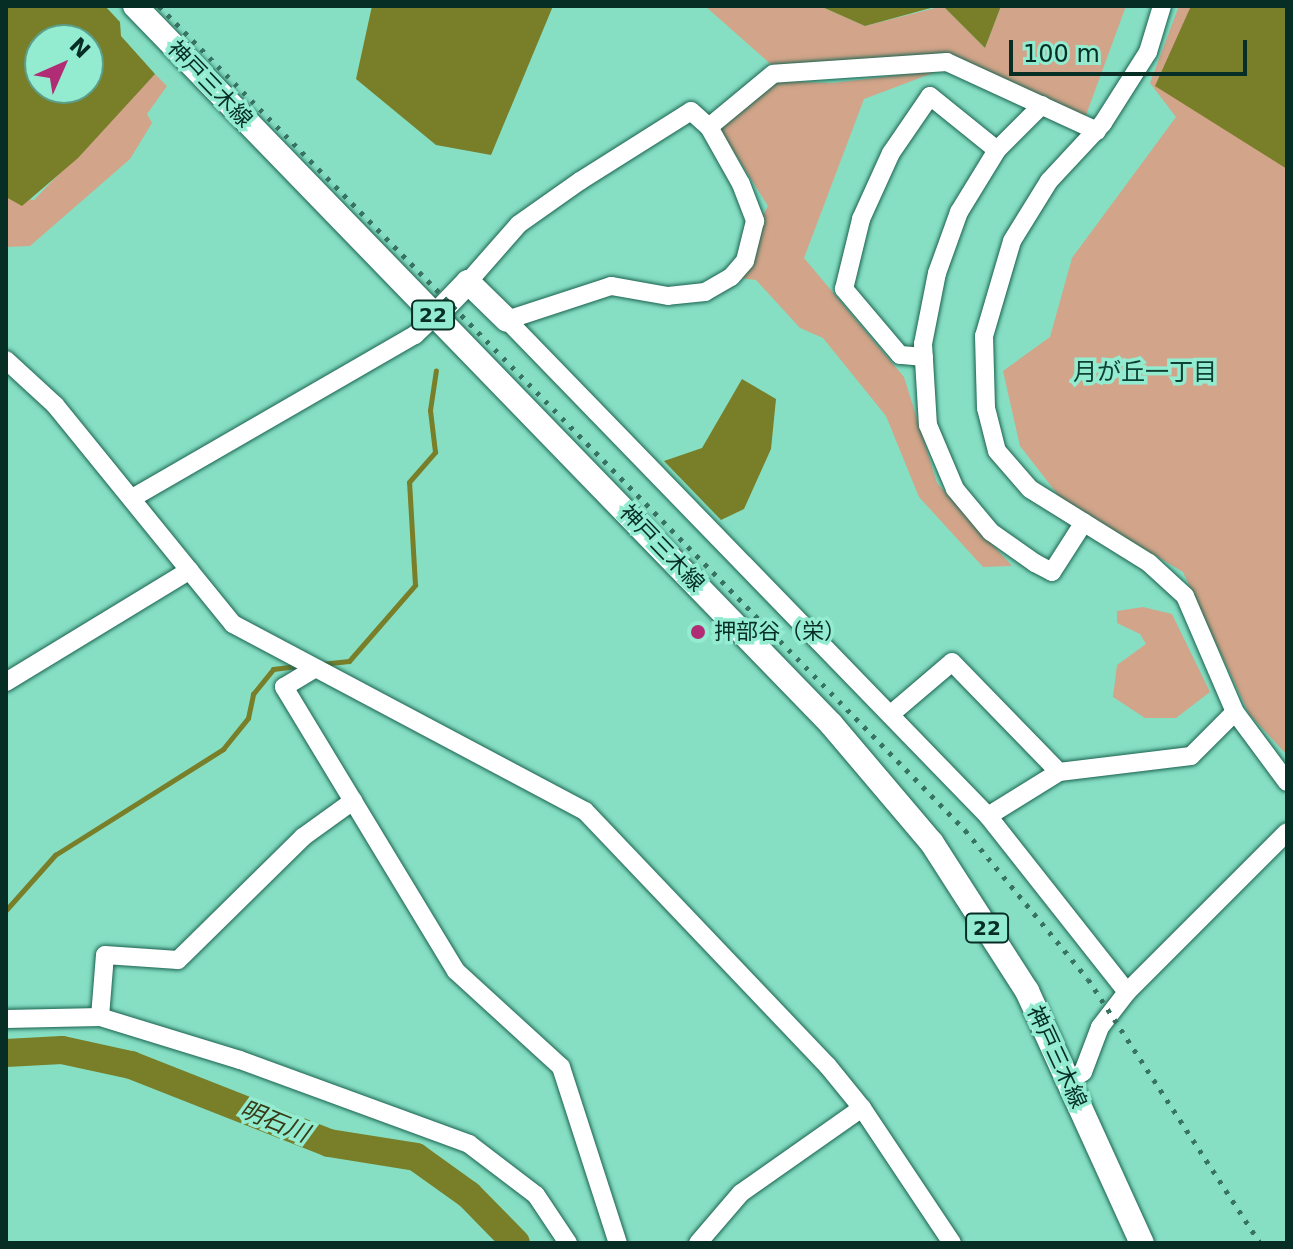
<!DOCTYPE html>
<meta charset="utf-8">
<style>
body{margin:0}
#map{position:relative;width:1293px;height:1249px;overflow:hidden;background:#86dfc3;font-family:"DejaVu Sans","Noto Sans JP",sans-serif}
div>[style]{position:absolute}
.green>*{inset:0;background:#d2a489}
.water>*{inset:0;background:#797e29}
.stream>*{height:5px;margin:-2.5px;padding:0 2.5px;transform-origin:2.5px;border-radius:2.5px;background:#797e29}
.river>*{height:28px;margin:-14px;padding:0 14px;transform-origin:14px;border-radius:14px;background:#797e29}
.roads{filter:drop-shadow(0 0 2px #1b6250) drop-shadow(0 0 2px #1b6250)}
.minor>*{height:18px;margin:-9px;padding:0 9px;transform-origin:9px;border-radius:9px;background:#fff}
.major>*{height:24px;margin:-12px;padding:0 12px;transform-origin:12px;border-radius:12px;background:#fff}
.rail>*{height:5px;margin-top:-2.5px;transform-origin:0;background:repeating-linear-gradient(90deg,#387362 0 4px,transparent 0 12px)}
.dots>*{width:22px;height:22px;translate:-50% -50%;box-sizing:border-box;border:4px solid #93ecd0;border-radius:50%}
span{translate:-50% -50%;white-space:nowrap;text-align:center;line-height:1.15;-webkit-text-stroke:7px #93ecd0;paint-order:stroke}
.shield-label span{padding:2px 6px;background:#93ecd0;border:2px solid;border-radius:6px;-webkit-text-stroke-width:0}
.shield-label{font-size:20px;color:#062e24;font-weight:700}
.street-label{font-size:22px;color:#062e24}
.poi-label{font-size:22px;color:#062e24}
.left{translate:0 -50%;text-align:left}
.neighbourhood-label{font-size:24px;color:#0e4033}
.water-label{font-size:24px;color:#383a16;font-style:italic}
.frame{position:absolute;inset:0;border:8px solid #062e24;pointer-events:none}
.north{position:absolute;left:24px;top:24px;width:80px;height:80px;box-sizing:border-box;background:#93ecd0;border:2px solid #5ba08b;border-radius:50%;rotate:45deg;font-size:22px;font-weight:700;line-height:32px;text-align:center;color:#062e24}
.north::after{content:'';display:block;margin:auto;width:28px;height:36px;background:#b02c74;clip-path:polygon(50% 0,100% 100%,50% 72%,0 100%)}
.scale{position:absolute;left:1009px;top:40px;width:238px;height:36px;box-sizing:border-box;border:4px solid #062e24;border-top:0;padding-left:10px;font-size:24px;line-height:28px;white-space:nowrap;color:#062e24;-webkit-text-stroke:6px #93ecd0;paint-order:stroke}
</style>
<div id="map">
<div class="green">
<div style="clip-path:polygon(705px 6px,820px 6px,865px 26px,943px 6px,985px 48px,1001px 6px,1126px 6px,1085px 118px,946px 53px,776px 69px)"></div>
<div style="clip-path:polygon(1179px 6px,1287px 6px,1287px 755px,1249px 714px,1183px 572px,1062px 500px,1020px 446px,1003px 371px,1050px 337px,1072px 258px,1176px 117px,1150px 83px)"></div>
<div style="clip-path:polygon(941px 70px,864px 99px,804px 258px,904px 377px,937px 483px,1012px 566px,983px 567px,919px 497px,886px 416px,823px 338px,800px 328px,756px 280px,731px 277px,768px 206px,717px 125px,777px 81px,832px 83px)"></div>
<div style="clip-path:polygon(155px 74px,167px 86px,147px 114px,152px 123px,130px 159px,30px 246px,6px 247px,6px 197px,34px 200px)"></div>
<div style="clip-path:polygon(1143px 607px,1172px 614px,1210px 692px,1176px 718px,1145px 718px,1113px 697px,1117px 665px,1146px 644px,1140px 634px,1117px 623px,1117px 611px)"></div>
</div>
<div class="water">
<div style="clip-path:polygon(evenodd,6px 6px,105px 6px,120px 22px,121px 36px,155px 74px,78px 158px,22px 206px,6px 197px,6px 6px,88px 40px,88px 88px,40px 88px,40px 40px,88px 40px)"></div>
<div style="clip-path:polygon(372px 6px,553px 6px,491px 155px,436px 145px,356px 79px)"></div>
<div style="clip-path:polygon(820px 6px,938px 6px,865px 26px)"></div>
<div style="clip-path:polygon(943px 6px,1001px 6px,985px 48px)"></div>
<div style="clip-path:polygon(1191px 6px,1287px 6px,1287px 169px,1155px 86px)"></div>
<div style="clip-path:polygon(742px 379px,776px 399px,771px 449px,744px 509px,721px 520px,664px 461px,702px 448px)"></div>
</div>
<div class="stream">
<div style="left:321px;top:664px;width:28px;rotate:-6deg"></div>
<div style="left:349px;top:661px;width:101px;rotate:-49deg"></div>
<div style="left:415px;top:585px;width:103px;rotate:-93.3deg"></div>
<div style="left:409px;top:482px;width:40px;rotate:-49deg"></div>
<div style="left:435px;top:452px;width:42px;rotate:-96.8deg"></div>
<div style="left:430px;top:410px;width:40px;rotate:-81.5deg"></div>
<div style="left:6px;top:910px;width:74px;rotate:-48.3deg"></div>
<div style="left:55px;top:855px;width:199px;rotate:-32.2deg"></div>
<div style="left:223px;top:749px;width:40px;rotate:-51deg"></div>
<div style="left:248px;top:718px;width:25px;rotate:-78deg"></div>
<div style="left:253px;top:694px;width:32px;rotate:-51deg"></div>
<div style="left:273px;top:669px;width:26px;rotate:-7deg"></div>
</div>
<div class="river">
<div style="left:6px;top:1053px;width:56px;rotate:-3.1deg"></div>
<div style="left:62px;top:1050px;width:71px;rotate:12.3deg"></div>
<div style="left:131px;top:1065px;width:213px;rotate:21.5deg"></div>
<div style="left:329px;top:1143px;width:88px;rotate:9.1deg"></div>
<div style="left:416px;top:1157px;width:65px;rotate:35.6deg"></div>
<div style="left:469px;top:1195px;width:67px;rotate:45.6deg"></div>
</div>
<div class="roads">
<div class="minor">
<div style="left:1162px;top:6px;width:48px;rotate:106.9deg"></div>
<div style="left:1148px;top:52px;width:84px;rotate:122.4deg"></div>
<div style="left:1103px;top:123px;width:79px;rotate:133deg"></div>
<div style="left:1049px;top:181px;width:70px;rotate:121.7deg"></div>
<div style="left:1012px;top:241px;width:99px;rotate:106.4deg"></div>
<div style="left:984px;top:336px;width:72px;rotate:88.4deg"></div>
<div style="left:986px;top:408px;width:44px;rotate:75.7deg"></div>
<div style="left:997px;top:451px;width:50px;rotate:49deg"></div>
<div style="left:1030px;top:489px;width:140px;rotate:31.9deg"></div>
<div style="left:1149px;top:563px;width:49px;rotate:42.5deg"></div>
<div style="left:1185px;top:596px;width:126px;rotate:66.7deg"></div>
<div style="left:1235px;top:712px;width:87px;rotate:53.4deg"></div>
<div style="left:1042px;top:105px;width:64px;rotate:135deg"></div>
<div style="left:997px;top:150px;width:73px;rotate:121.5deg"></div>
<div style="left:959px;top:212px;width:65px;rotate:109.8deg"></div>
<div style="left:937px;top:273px;width:72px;rotate:101.2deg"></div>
<div style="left:923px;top:344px;width:81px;rotate:86.5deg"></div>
<div style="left:928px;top:425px;width:69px;rotate:67.1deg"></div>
<div style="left:955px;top:489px;width:56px;rotate:50.1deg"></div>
<div style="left:991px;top:532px;width:54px;rotate:35.2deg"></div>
<div style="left:1035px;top:563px;width:19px;rotate:28deg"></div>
<div style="left:1052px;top:572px;width:59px;rotate:-57.4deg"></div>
<div style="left:1097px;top:131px;width:165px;rotate:-155.3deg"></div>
<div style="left:947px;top:62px;width:174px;rotate:176.1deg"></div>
<div style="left:773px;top:74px;width:83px;rotate:140.4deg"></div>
<div style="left:709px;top:127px;width:65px;rotate:60.7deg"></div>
<div style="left:741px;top:184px;width:40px;rotate:69deg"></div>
<div style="left:755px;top:221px;width:41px;rotate:104deg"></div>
<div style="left:745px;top:261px;width:21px;rotate:131deg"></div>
<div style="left:731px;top:277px;width:30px;rotate:150deg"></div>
<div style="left:705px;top:292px;width:37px;rotate:174deg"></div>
<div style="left:668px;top:296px;width:58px;rotate:-170deg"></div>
<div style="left:611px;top:286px;width:109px;rotate:161.9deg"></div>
<div style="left:507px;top:320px;width:691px;rotate:45.88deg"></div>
<div style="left:988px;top:816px;width:224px;rotate:51.7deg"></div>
<div style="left:468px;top:282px;width:77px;rotate:-48.7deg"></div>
<div style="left:519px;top:224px;width:75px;rotate:-35.2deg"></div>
<div style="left:580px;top:181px;width:131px;rotate:-32.2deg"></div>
<div style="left:691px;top:111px;width:24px;rotate:42deg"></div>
<div style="left:924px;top:357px;width:24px;rotate:-175deg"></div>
<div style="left:900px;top:355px;width:87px;rotate:-130.3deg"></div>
<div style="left:844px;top:289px;width:72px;rotate:-76.3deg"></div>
<div style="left:861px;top:219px;width:72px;rotate:-65.6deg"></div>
<div style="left:891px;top:153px;width:69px;rotate:-55.6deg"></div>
<div style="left:930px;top:96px;width:86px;rotate:38.9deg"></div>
<div style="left:6px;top:360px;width:67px;rotate:42.6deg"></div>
<div style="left:55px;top:405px;width:282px;rotate:50.9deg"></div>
<div style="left:233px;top:624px;width:399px;rotate:28deg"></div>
<div style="left:585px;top:811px;width:351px;rotate:46.4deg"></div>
<div style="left:827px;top:1065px;width:55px;rotate:50.9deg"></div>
<div style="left:862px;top:1108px;width:162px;rotate:56.3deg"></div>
<div style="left:134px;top:497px;width:324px;rotate:-30deg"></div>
<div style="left:415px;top:335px;width:36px;rotate:-44deg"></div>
<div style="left:314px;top:669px;width:35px;rotate:149deg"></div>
<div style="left:284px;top:687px;width:332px;rotate:58.8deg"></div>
<div style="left:456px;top:971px;width:142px;rotate:42.4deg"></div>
<div style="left:561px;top:1067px;width:185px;rotate:72.1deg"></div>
<div style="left:6px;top:682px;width:215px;rotate:-31.3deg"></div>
<div style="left:891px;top:714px;width:80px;rotate:-40.4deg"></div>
<div style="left:952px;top:662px;width:153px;rotate:45.8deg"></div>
<div style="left:988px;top:816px;width:84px;rotate:-31.8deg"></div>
<div style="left:1059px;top:772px;width:133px;rotate:-6.9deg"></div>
<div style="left:1191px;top:756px;width:62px;rotate:-45deg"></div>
<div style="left:100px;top:1017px;width:62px;rotate:-85.4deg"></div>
<div style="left:105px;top:955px;width:73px;rotate:3.9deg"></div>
<div style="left:178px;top:960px;width:175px;rotate:-44.5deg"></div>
<div style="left:303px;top:837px;width:62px;rotate:-35.8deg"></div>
<div style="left:6px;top:1019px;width:94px;rotate:-1.2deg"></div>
<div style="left:100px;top:1017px;width:146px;rotate:17.1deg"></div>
<div style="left:240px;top:1060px;width:244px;rotate:20.1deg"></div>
<div style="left:469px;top:1144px;width:84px;rotate:37.3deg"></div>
<div style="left:536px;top:1195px;width:58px;rotate:56.3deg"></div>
<div style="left:1068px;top:1082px;width:18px;rotate:-34deg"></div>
<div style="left:1083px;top:1072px;width:48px;rotate:-69.3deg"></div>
<div style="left:1100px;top:1027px;width:44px;rotate:-52.4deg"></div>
<div style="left:1127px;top:992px;width:226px;rotate:-45deg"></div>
<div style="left:698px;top:1243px;width:66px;rotate:-49.3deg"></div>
<div style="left:741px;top:1193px;width:148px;rotate:-35.1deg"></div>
</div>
<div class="major">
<div style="left:135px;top:6px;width:1000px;rotate:45.89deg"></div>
<div style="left:831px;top:724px;width:156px;rotate:49.7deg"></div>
<div style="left:932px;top:843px;width:176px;rotate:57.3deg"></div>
<div style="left:1027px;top:991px;width:277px;rotate:65.5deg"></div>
<div style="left:441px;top:310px;width:39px;rotate:-46deg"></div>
<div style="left:468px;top:282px;width:54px;rotate:44.3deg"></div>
</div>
</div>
<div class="rail">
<div style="left:159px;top:6px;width:1153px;rotate:45.63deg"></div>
<div style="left:965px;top:830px;width:193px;rotate:50.5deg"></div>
<div style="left:1088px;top:979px;width:315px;rotate:56.9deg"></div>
</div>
<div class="dots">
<div style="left:698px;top:632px;background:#b02c74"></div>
</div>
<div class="shield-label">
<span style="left:433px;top:315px">22</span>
<span style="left:987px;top:928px">22</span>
</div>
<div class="street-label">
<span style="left:210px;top:84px;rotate:46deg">神戸三木線</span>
<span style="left:662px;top:548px;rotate:46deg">神戸三木線</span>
<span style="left:1057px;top:1057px;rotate:65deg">神戸三木線</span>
</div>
<div class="poi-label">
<span class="left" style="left:714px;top:632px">押部谷（栄）</span>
</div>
<div class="neighbourhood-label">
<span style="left:1145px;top:373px">月が丘一丁目</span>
</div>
<div class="water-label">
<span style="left:274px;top:1122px;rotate:22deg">明石川</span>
</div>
<div class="frame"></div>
<div class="north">N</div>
<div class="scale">100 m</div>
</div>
